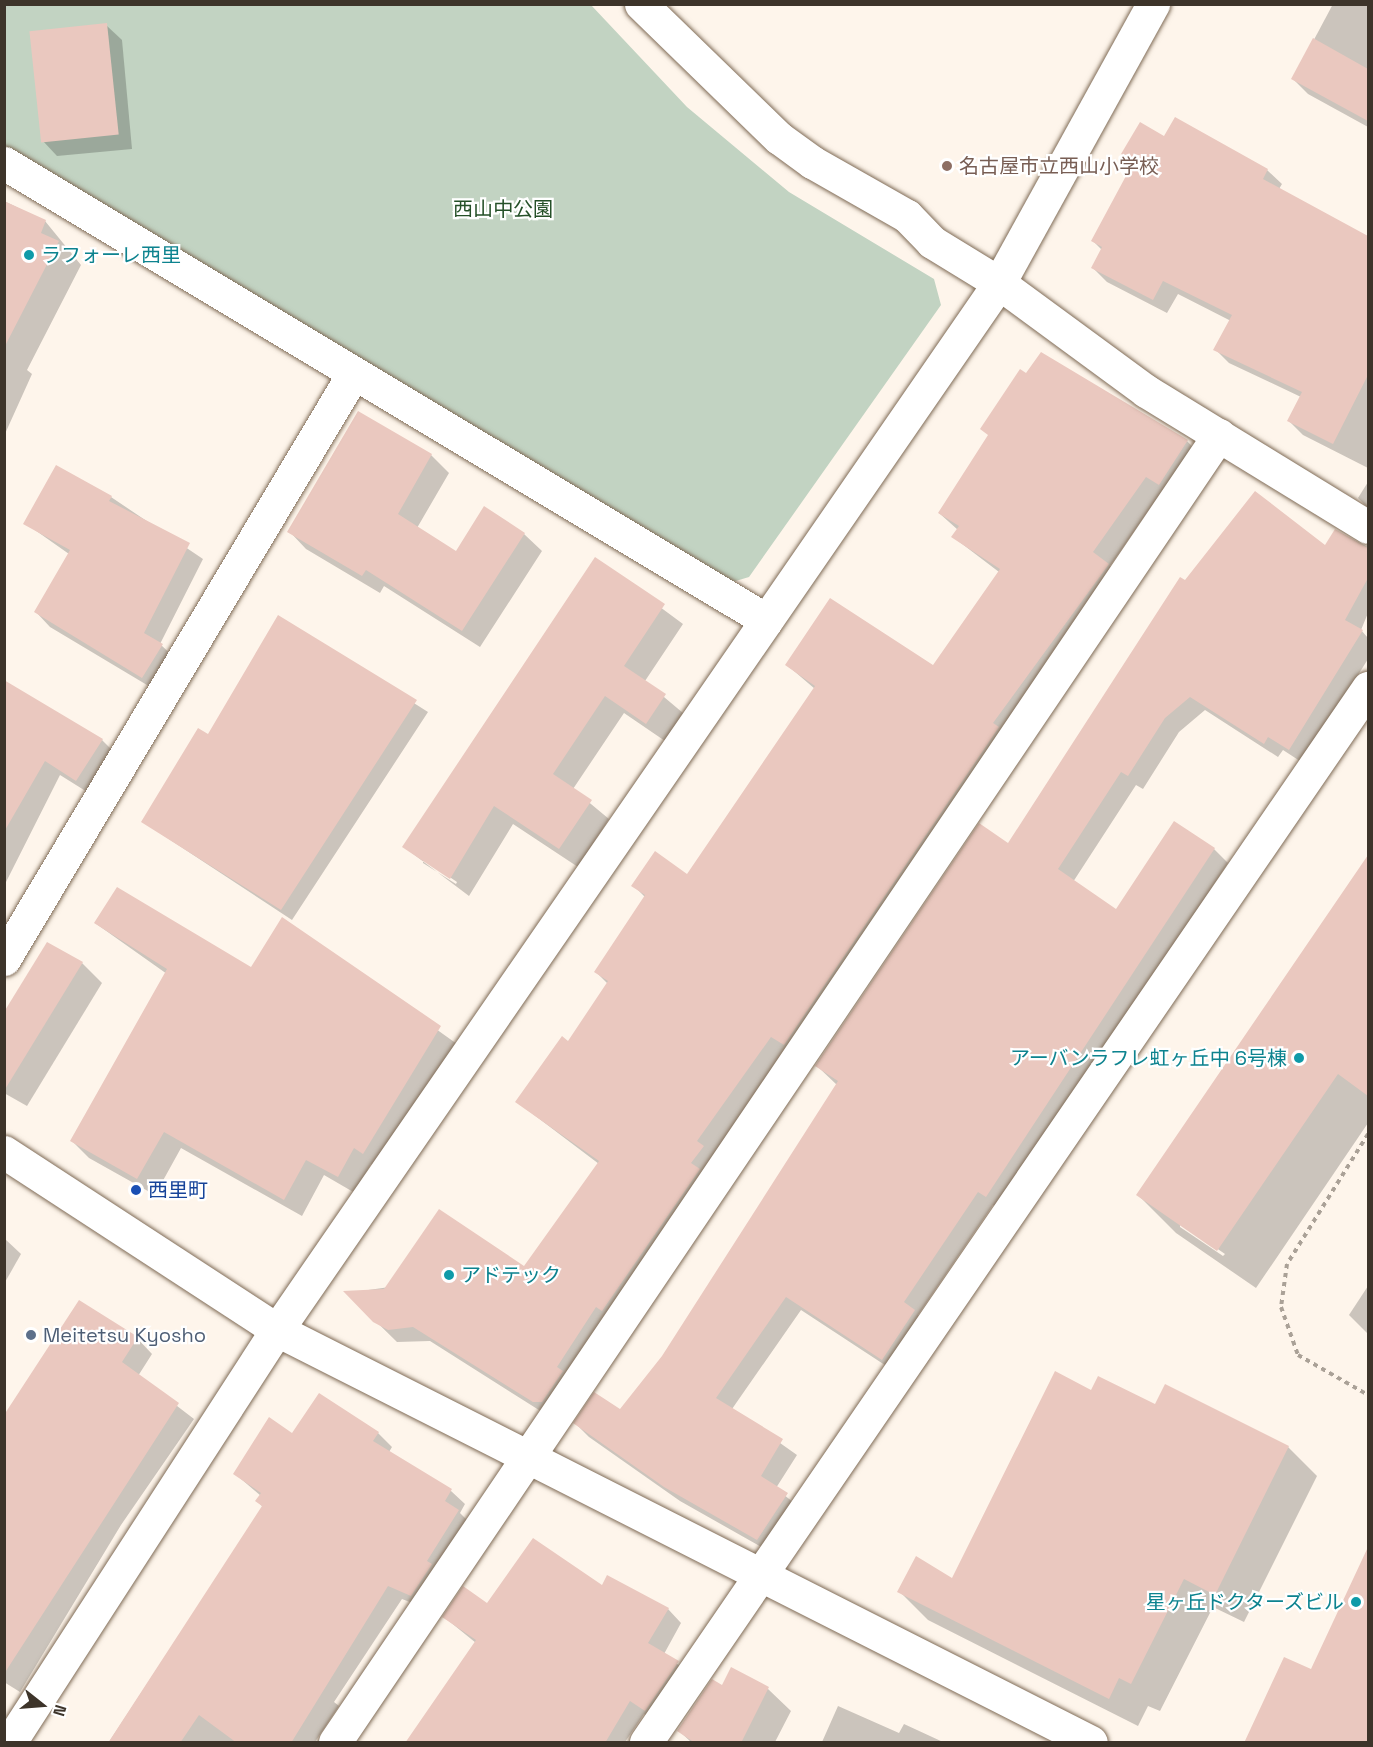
<!DOCTYPE html>
<meta charset="utf-8">
<style>
body{margin:0}
#map{position:relative;width:1373px;height:1747px;overflow:hidden;background:#fef5eb;font-family:"Space Grotesk","Noto Sans JP",sans-serif}
div>[style]{position:absolute}
.green>*{inset:0;background:#c2d3c2}
.shadow>*{inset:0;background:#0003}
.building>*{inset:0;background:#eac8bf;transform-origin:0 0}
.path>*{height:4px;margin-top:-2px;transform-origin:0;background:repeating-linear-gradient(90deg,#aaa197 0 4.5px,transparent 0 9px)}
.roads{filter:drop-shadow(0 0 2px #7f6b56) drop-shadow(0 0 2px #7f6b56)}
.minor>*{height:33px;margin:-16.5px;padding:0 16.5px;transform-origin:16.5px;border-radius:16.5px;background:#fff}
.dots>*{width:16px;height:16px;translate:-50% -50%;box-sizing:border-box;border:3px solid #fff;border-radius:50%}
span{translate:-50% -50%;white-space:nowrap;text-align:center;line-height:1.15;-webkit-text-stroke:4.5px #fff;paint-order:stroke}
.education-label{font-size:20px;color:#785e54}
.left{translate:0 -50%;text-align:left}
.park-label{font-size:20px;color:#255028}
.culture-label{font-size:20px;color:#0d838f}
.right{translate:-100% -50%;text-align:right}
.transit-label{font-size:20px;color:#164399}
.service-label{font-size:20px;color:#4e5e75}
.frame{position:absolute;inset:0;border:6px solid #3d342a;pointer-events:none}
.north{position:absolute;left:12px;top:1675px;width:60px;height:60px;-webkit-text-stroke:4px #fff;paint-order:stroke;rotate:107deg;font-size:16px;font-weight:700;line-height:24px;text-align:center;color:#3d342a}
.north::after{content:'';display:block;margin:auto;width:21px;height:27px;background:#3d342a;clip-path:polygon(50% 0,100% 100%,50% 72%,0 100%)}
</style>
<div id="map">
<div class="green">
<div style="clip-path:polygon(4px 5px,591px 5px,687px 107px,789px 192px,934px 279px,941px 305px,749px 577px,729px 583px,5px 146px)"></div>
</div>
<div class="shadow">
<div style="clip-path:polygon(1333px 4px,1368px 4px,1368px 127px,1308px 94px,1293px 79px)"></div>
<div style="clip-path:polygon(106px 25px,122px 40px,132px 149px,57px 156px,42px 140px)"></div>
<div style="clip-path:polygon(1164px 138px,1267px 170px,1282px 184px,1279px 189px,1368px 237px,1368px 468px,1303px 435px,1289px 421px,1301px 397px,1229px 363px,1215px 349px,1231px 321px,1178px 294px,1167px 313px,1107px 282px,1093px 268px,1102px 250px,1093px 241px,1134px 165px,1123px 153px)"></div>
<div style="clip-path:polygon(4px 201px,45px 221px,81px 265px,27px 370px,32px 374px,4px 436px)"></div>
<div style="clip-path:polygon(1187px 441px,1202px 457px,1162px 491px,1110px 566px,1124px 580px,550px 1417px,430px 1341px,397px 1342px,347px 1293px,524px 1268px,599px 1164px,517px 1102px,568px 1043px,608px 984px,596px 972px,645px 897px,633px 885px,687px 876px,815px 689px,787px 665px,933px 667px,999px 572px,953px 537px,958px 530px,939px 513px)"></div>
<div style="clip-path:polygon(431px 455px,449px 473px,417px 528px,456px 553px,524px 534px,542px 551px,480px 647px,384px 586px,380px 593px,306px 549px,289px 531px)"></div>
<div style="clip-path:polygon(1368px 482px,1368px 508px,1358px 498px)"></div>
<div style="clip-path:polygon(111px 497px,203px 559px,160px 644px,177px 660px,157px 691px,50px 627px,36px 612px,69px 554px,25px 523px)"></div>
<div style="clip-path:polygon(1336px 531px,1368px 547px,1368px 613px,1361px 630px,1368px 638px,1368px 659px,1303px 763px,1283px 750px,1278px 757px,1205px 710px,1179px 732px,1143px 789px,1136px 785px,1073px 882px,1116px 911px,1214px 849px,1228px 863px,1000px 1210px,993px 1205px,918px 1315px,928px 1325px,897px 1373px,801px 1310px,732px 1409px,797px 1455px,776px 1488px,801px 1509px,772px 1553px,680px 1501px,589px 1437px,575px 1423px,621px 1412px,663px 1357px,837px 1085px,817px 1066px,1008px 846px,1185px 582px,1325px 547px)"></div>
<div style="clip-path:polygon(evenodd,595px 559px,683px 624px,645px 681px,683px 713px,665px 741px,624px 713px,573px 789px,609px 819px,578px 867px,513px 824px,469px 896px,404px 847px,595px 559px,423px 859px,457px 882px,456px 884px,423px 863px,423px 859px)"></div>
<div style="clip-path:polygon(278px 617px,428px 712px,292px 920px,143px 822px,208px 736px)"></div>
<div style="clip-path:polygon(4px 681px,102px 740px,117px 755px,92px 795px,60px 775px,5px 884px)"></div>
<div style="clip-path:polygon(evenodd,1368px 857px,1368px 1123px,1256px 1288px,1176px 1233px,1138px 1195px,1368px 857px,1180px 1223px,1225px 1254px,1223px 1256px,1180px 1227px,1180px 1223px)"></div>
<div style="clip-path:polygon(282px 919px,457px 1044px,380px 1170px,371px 1164px,355px 1193px,324px 1175px,302px 1216px,181px 1148px,155px 1195px,89px 1158px,72px 1141px,167px 974px,95px 923px,252px 969px)"></div>
<div style="clip-path:polygon(82px 963px,102px 983px,27px 1106px,4px 1093px,4px 1015px)"></div>
<div style="clip-path:polygon(4px 1238px,21px 1254px,4px 1284px)"></div>
<div style="clip-path:polygon(1368px 1286px,1368px 1334px,1349px 1315px)"></div>
<div style="clip-path:polygon(137px 1338px,152px 1354px,138px 1376px,194px 1419px,121px 1525px,20px 1692px,4px 1682px,4px 1416px)"></div>
<div style="clip-path:polygon(1156px 1406px,1288px 1447px,1317px 1476px,1244px 1622px,1213px 1607px,1160px 1711px,1148px 1706px,1138px 1726px,928px 1620px,899px 1591px,953px 1581px)"></div>
<div style="clip-path:polygon(378px 1433px,392px 1447px,389px 1452px,451px 1491px,465px 1504px,460px 1513px,472px 1525px,425px 1608px,402px 1599px,334px 1702px,339px 1706px,315px 1742px,109px 1742px,263px 1507px,257px 1501px,261px 1496px,234px 1473px,293px 1435px)"></div>
<div style="clip-path:polygon(1368px 1551px,1368px 1742px,1246px 1742px,1312px 1671px)"></div>
<div style="clip-path:polygon(602px 1588px,668px 1609px,681px 1623px,664px 1654px,692px 1675px,659px 1723px,644px 1714px,625px 1742px,407px 1742px,476px 1643px,444px 1617px)"></div>
<div style="clip-path:polygon(731px 1669px,768px 1689px,791px 1711px,775px 1742px,691px 1742px,678px 1730px,722px 1687px)"></div>
<div style="clip-path:polygon(838px 1706px,899px 1733px,904px 1724px,943px 1742px,822px 1742px)"></div>
</div>
<div class="building">
<div style="left:107px;top:23px;width:112px;height:78px;rotate:84deg"></div>
<div style="clip-path:polygon(1313px 38px,1368px 69px,1368px 121px,1291px 79px)"></div>
<div style="clip-path:polygon(1175px 117px,1268px 169px,1263px 179px,1368px 236px,1368px 375px,1333px 444px,1287px 421px,1302px 392px,1213px 350px,1232px 315px,1163px 281px,1153px 300px,1091px 268px,1102px 247px,1091px 241px,1134px 161px,1121px 154px,1140px 122px,1164px 136px)"></div>
<div style="clip-path:polygon(4px 201px,46px 220px,41px 233px,59px 241px,4px 348px)"></div>
<div style="clip-path:polygon(1041px 352px,1188px 440px,1159px 485px,1146px 477px,1093px 552px,1109px 564px,993px 723px,999px 727px,784px 1045px,771px 1037px,697px 1141px,704px 1146px,691px 1163px,700px 1169px,602px 1311px,596px 1307px,557px 1367px,563px 1371px,542px 1402px,533px 1402px,413px 1327px,388px 1330px,373px 1322px,343px 1291px,384px 1289px,439px 1209px,524px 1266px,599px 1161px,515px 1102px,562px 1036px,568px 1041px,608px 981px,594px 972px,645px 895px,631px 886px,655px 851px,687px 874px,815px 686px,785px 665px,830px 598px,933px 665px,1000px 569px,951px 537px,959px 526px,938px 513px,988px 435px,980px 429px,1020px 369px,1026px 373px)"></div>
<div style="clip-path:polygon(358px 411px,432px 454px,398px 514px,456px 551px,484px 506px,525px 533px,462px 631px,366px 570px,362px 576px,287px 532px)"></div>
<div style="clip-path:polygon(56px 465px,112px 496px,109px 501px,190px 543px,144px 633px,163px 644px,142px 678px,34px 612px,70px 550px,23px 524px)"></div>
<div style="clip-path:polygon(1255px 491px,1325px 545px,1335px 529px,1368px 548px,1368px 578px,1345px 620px,1363px 630px,1289px 750px,1268px 737px,1264px 744px,1190px 697px,1165px 718px,1128px 776px,1121px 772px,1058px 869px,1116px 909px,1174px 821px,1215px 848px,986px 1197px,978px 1192px,904px 1302px,915px 1310px,882px 1360px,786px 1297px,716px 1398px,783px 1439px,761px 1476px,788px 1493px,757px 1540px,664px 1487px,573px 1423px,594px 1392px,620px 1409px,662px 1356px,838px 1081px,815px 1066px,979px 823px,1008px 843px,1180px 577px,1185px 580px)"></div>
<div style="clip-path:polygon(595px 557px,665px 604px,624px 666px,666px 694px,646px 724px,605px 696px,553px 774px,592px 800px,559px 849px,494px 806px,450px 879px,402px 847px)"></div>
<div style="clip-path:polygon(278px 615px,417px 700px,281px 910px,141px 822px,198px 728px,208px 734px)"></div>
<div style="clip-path:polygon(4px 680px,103px 739px,76px 781px,45px 761px,4px 832px)"></div>
<div style="clip-path:polygon(1368px 855px,1368px 1096px,1338px 1074px,1217px 1251px,1136px 1195px)"></div>
<div style="clip-path:polygon(117px 887px,251px 967px,282px 917px,441px 1026px,363px 1154px,354px 1148px,338px 1177px,306px 1160px,284px 1200px,164px 1132px,137px 1179px,70px 1141px,167px 969px,94px 923px)"></div>
<div style="clip-path:polygon(47px 942px,83px 962px,4px 1091px,4px 1012px)"></div>
<div style="clip-path:polygon(79px 1300px,138px 1337px,122px 1362px,179px 1403px,4px 1674px,4px 1415px)"></div>
<div style="clip-path:polygon(1055px 1371px,1091px 1390px,1098px 1376px,1155px 1404px,1165px 1384px,1289px 1446px,1215px 1595px,1184px 1579px,1131px 1684px,1119px 1678px,1109px 1699px,897px 1592px,916px 1556px,952px 1578px)"></div>
<div style="clip-path:polygon(319px 1393px,379px 1432px,373px 1441px,452px 1489px,445px 1501px,459px 1510px,427px 1561px,432px 1564px,411px 1596px,388px 1586px,291px 1743px,237px 1743px,199px 1715px,180px 1743px,108px 1743px,262px 1506px,255px 1501px,261px 1493px,233px 1474px,269px 1417px,292px 1433px)"></div>
<div style="clip-path:polygon(533px 1538px,602px 1585px,607px 1575px,669px 1608px,648px 1643px,679px 1661px,645px 1711px,630px 1701px,605px 1743px,405px 1743px,476px 1640px,442px 1617px,463px 1586px,487px 1603px)"></div>
<div style="clip-path:polygon(1368px 1547px,1368px 1743px,1244px 1743px,1284px 1657px,1311px 1669px)"></div>
<div style="clip-path:polygon(731px 1667px,769px 1687px,741px 1743px,695px 1743px,677px 1731px,712px 1679px,722px 1685px)"></div>
</div>
<div class="path">
<div style="left:1368px;top:1134px;width:153px;rotate:121.9deg"></div>
<div style="left:1287px;top:1264px;width:43px;rotate:97.9deg"></div>
<div style="left:1281px;top:1307px;width:51px;rotate:70.5deg"></div>
<div style="left:1298px;top:1355px;width:81px;rotate:29.7deg"></div>
</div>
<div class="roads">
<div class="minor">
<div style="left:641px;top:4px;width:192px;rotate:44.2deg"></div>
<div style="left:779px;top:138px;width:41px;rotate:36deg"></div>
<div style="left:812px;top:162px;width:109px;rotate:29.6deg"></div>
<div style="left:907px;top:216px;width:36px;rotate:46deg"></div>
<div style="left:932px;top:242px;width:79px;rotate:31.5deg"></div>
<div style="left:999px;top:283px;width:182px;rotate:36.3deg"></div>
<div style="left:1146px;top:391px;width:260px;rotate:31.5deg"></div>
<div style="left:4px;top:163px;width:889px;rotate:30.95deg"></div>
<div style="left:4px;top:959px;width:679px;rotate:-59.17deg"></div>
<div style="left:4px;top:1152px;width:326px;rotate:33.1deg"></div>
<div style="left:277px;top:1330px;width:912px;rotate:26.85deg"></div>
<div style="left:10px;top:1742px;width:491px;rotate:-57.1deg"></div>
<div style="left:277px;top:1330px;width:1272px;rotate:-55.41deg"></div>
<div style="left:999px;top:283px;width:319px;rotate:-61.1deg"></div>
<div style="left:335px;top:1742px;width:1578px;rotate:-55.93deg"></div>
<div style="left:646px;top:1742px;width:1278px;rotate:-55.59deg"></div>
</div>
</div>
<div class="dots">
<div style="left:947px;top:166px;background:#8d6e63"></div>
<div style="left:29px;top:255px;background:#0f9aa8"></div>
<div style="left:1299px;top:1058px;background:#0f9aa8"></div>
<div style="left:136px;top:1190px;background:#1a4fb4"></div>
<div style="left:449px;top:1275px;background:#0f9aa8"></div>
<div style="left:31px;top:1335px;background:#5c6f8a"></div>
<div style="left:1356px;top:1602px;background:#0f9aa8"></div>
</div>
<div class="education-label">
<span class="left" style="left:959px;top:166px">名古屋市立西山小学校</span>
</div>
<div class="park-label">
<span style="left:503px;top:209px">西山中公園</span>
</div>
<div class="culture-label">
<span class="left" style="left:41px;top:255px">ラフォーレ西里</span>
<span class="right" style="left:1287px;top:1058px">アーバンラフレ虹ヶ丘中 6号棟</span>
<span class="left" style="left:461px;top:1275px">アドテック</span>
<span class="right" style="left:1344px;top:1602px">星ヶ丘ドクターズビル</span>
</div>
<div class="transit-label">
<span class="left" style="left:148px;top:1190px">西里町</span>
</div>
<div class="service-label">
<span class="left" style="left:43px;top:1335px">Meitetsu Kyosho</span>
</div>
<div class="frame"></div>
<div class="north">N</div>
</div>
